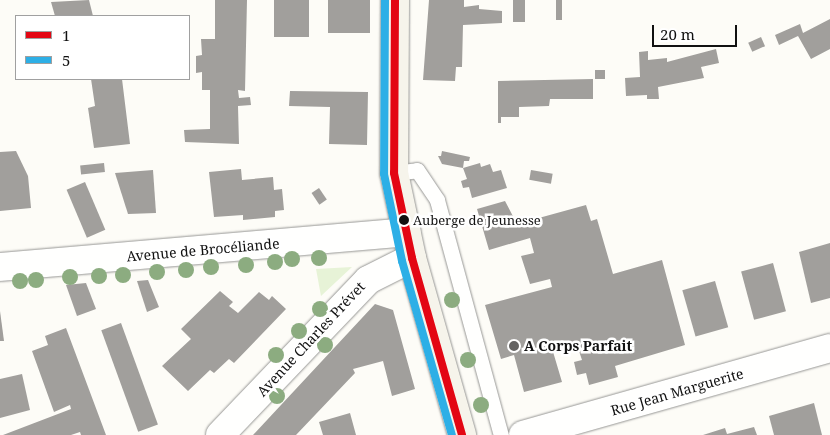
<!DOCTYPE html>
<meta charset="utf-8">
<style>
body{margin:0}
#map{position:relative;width:830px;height:435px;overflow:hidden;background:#fdfcf7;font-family:"Noto Serif",serif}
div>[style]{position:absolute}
.green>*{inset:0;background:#e7f3d7}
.building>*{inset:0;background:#a19f9c;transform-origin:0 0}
.roads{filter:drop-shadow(0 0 1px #979795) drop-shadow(0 0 1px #979795)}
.service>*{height:15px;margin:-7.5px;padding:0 7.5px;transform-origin:7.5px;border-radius:7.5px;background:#fffffe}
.minor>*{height:28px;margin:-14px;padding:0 14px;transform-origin:14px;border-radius:14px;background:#fffffe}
.secondary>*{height:28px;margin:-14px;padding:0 14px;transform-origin:14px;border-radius:14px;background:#f6f4eb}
.bus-1>*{height:8px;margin:-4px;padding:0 4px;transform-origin:4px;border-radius:4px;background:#e30613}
.bus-2>*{height:8px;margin:-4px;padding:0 4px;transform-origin:4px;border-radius:4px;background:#2dafe6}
.trees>*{width:16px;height:16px;margin:-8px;border-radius:50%;background:#8cac80}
.dots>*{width:14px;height:14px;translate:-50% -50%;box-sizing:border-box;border:2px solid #fff;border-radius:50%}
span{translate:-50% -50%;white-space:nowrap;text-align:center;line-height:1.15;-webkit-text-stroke:5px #fff;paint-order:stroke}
.bus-label{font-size:13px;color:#111}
.left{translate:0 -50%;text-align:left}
.street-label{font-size:14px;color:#111}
.poi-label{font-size:14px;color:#111;font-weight:700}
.legend{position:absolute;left:15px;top:15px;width:175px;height:65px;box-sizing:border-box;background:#fff;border:1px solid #a0a0a0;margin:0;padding:6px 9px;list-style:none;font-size:15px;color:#111}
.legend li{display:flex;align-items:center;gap:10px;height:25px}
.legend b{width:25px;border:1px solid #a0a0a0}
.scale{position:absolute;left:652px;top:25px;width:85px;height:22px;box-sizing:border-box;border:2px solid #111;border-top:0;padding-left:6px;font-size:15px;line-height:18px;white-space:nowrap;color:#111;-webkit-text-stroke:4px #fff;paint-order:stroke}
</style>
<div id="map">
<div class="green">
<div style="clip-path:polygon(352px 267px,321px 296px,316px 269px)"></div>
</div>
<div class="building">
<div style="clip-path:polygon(89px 0,93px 16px,55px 16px,51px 2px)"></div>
<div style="clip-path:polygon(215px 0,247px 0,245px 91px,238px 90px,239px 98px,250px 97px,251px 105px,238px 106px,239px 144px,185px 142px,184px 130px,210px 129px,210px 90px,202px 90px,202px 72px,196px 73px,196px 56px,202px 55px,201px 39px,215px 39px)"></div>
<div style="left:274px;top:0;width:35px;height:37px"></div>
<div style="left:328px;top:0;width:42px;height:33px"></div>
<div style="clip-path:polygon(429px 0,464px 0,464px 7px,479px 5px,479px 9px,502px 11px,502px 23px,463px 25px,462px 67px,456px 67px,455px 81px,423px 80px)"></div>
<div style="left:513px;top:0;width:12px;height:22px"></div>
<div style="left:556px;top:0;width:6px;height:20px"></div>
<div style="clip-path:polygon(830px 19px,830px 49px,811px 59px,798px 36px,779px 45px,775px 35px,800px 24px,803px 33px)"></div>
<div style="left:761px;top:37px;width:10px;height:14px;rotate:66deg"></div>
<div style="clip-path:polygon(716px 49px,719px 63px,701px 67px,704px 78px,658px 87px,659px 99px,647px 99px,647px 95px,626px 96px,625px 78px,640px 77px,639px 52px,648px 51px,648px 60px,667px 58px,667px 62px)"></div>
<div style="left:595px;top:70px;width:10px;height:9px"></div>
<div style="clip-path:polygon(91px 79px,122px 79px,130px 144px,94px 148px,88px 108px,95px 106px)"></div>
<div style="clip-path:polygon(593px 79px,593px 99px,550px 99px,549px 106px,519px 107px,519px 117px,501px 117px,501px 123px,498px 123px,498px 81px)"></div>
<div style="clip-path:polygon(290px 91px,368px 92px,367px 145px,329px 144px,330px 107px,289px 106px)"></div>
<div style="clip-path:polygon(16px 151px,28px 176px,31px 208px,0 211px,0 152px)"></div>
<div style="clip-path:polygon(442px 151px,470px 157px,469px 161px,464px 161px,463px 168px,442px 164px,438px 156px,441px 156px)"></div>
<div style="left:104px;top:163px;width:9px;height:24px;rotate:84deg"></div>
<div style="clip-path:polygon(480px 163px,481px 167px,490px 164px,493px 172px,501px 170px,507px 188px,472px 198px,469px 187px,463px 188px,461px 181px,467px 179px,463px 168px)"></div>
<div style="clip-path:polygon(241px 169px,242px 180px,273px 177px,274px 190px,282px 189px,284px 210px,275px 211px,275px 217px,243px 220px,243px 215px,214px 217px,209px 172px)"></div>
<div style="clip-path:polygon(153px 170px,156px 213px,128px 214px,115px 173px)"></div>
<div style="left:531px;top:170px;width:22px;height:10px;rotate:10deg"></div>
<div style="left:85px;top:182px;width:52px;height:20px;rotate:67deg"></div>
<div style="left:319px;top:188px;width:14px;height:9px;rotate:56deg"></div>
<div style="clip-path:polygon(505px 201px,517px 224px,586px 205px,591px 221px,597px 219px,613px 274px,662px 260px,685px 345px,615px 366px,618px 377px,589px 385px,586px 373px,577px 375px,574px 362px,582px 360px,578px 348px,563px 352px,559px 343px,551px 345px,562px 382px,524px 392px,514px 355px,501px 359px,485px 305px,552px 287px,550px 279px,530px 284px,521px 256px,534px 253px,530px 238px,489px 250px,477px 209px)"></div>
<div style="clip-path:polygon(830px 243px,830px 298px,811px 303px,799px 252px)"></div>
<div style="left:773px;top:263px;width:50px;height:33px;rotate:75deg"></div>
<div style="clip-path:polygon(148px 280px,159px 307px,147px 312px,137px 281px)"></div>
<div style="left:715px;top:281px;width:48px;height:34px;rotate:74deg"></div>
<div style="clip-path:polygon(86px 283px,96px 309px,77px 316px,66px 285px)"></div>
<div style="clip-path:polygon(220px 291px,233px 302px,229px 306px,238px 313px,259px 292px,269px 300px,272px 296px,286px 309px,234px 363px,229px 359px,214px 373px,210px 370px,188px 391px,162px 366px,191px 339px,181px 329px)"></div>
<div style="clip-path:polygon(375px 304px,393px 310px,415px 389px,392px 396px,383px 361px,353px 369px,355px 373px,296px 435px,253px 435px)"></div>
<div style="clip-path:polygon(0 311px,4px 341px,0 341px)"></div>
<div style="left:121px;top:323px;width:108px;height:21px;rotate:70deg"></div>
<div style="clip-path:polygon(66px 328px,106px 435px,81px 435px,80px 432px,71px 435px,3px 435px,71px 409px,70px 405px,54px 412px,32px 351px,48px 345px,45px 336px)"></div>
<div style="clip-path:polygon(22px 374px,30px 410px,0 418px,0 379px)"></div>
<div style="clip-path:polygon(814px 403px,822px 435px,774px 435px,769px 416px)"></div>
<div style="clip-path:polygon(350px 413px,356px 435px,323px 435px,319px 422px)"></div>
<div style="clip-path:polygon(754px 427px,757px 435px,703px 435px,725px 428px,727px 434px)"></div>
</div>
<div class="roads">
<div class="service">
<div style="left:394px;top:173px;width:23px;rotate:-7deg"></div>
<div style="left:417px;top:170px;width:36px;rotate:56deg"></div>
<div style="left:437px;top:200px;width:244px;rotate:74.8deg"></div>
</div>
<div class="minor">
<div style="left:0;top:267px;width:408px;rotate:-4.9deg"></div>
<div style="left:220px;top:435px;width:214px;rotate:-46.3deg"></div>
<div style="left:368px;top:280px;width:49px;rotate:-26.6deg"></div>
<div style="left:523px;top:435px;width:319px;rotate:-15.8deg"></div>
</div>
<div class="secondary">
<div style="left:395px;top:0;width:173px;rotate:90.3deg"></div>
<div style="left:394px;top:173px;width:87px;rotate:78deg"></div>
<div style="left:412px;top:258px;width:184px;rotate:74.2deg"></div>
</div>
</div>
<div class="bus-1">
<div style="left:395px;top:0;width:173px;rotate:90.3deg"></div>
<div style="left:394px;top:173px;width:87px;rotate:78deg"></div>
<div style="left:412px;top:258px;width:184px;rotate:74.2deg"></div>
</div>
<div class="bus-2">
<div style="left:385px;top:0;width:174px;rotate:90.3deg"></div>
<div style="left:384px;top:174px;width:89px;rotate:78.3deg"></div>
<div style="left:402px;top:261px;width:181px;rotate:74deg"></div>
</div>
<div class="trees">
<div style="left:319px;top:258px"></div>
<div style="left:292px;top:259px"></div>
<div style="left:275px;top:262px"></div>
<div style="left:246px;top:265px"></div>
<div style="left:211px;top:267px"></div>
<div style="left:186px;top:270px"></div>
<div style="left:157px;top:272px"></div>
<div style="left:123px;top:275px"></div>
<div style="left:99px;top:276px"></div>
<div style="left:70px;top:277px"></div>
<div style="left:36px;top:280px"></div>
<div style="left:20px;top:281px"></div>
<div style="left:452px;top:300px"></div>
<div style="left:320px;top:309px"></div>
<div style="left:299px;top:331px"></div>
<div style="left:325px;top:345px"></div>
<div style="left:276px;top:355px"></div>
<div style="left:468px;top:360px"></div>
<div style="left:277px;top:396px"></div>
<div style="left:481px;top:405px"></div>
</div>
<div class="dots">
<div style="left:404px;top:220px;background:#111"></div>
<div style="left:514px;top:346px;background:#646362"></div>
</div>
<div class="bus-label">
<span class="left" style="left:413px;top:220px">Auberge de Jeunesse</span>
</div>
<div class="street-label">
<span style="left:203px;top:250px;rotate:-5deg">Avenue de Brocéliande</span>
<span style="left:311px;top:339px;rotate:-47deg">Avenue Charles Prévet</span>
<span style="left:677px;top:392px;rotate:-16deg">Rue Jean Marguerite</span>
</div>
<div class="poi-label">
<span class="left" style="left:524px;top:346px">A Corps Parfait</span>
</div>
<ul class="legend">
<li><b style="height:6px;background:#e30613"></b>1</li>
<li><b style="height:6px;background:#2dafe6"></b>5</li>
</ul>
<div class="scale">20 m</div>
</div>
